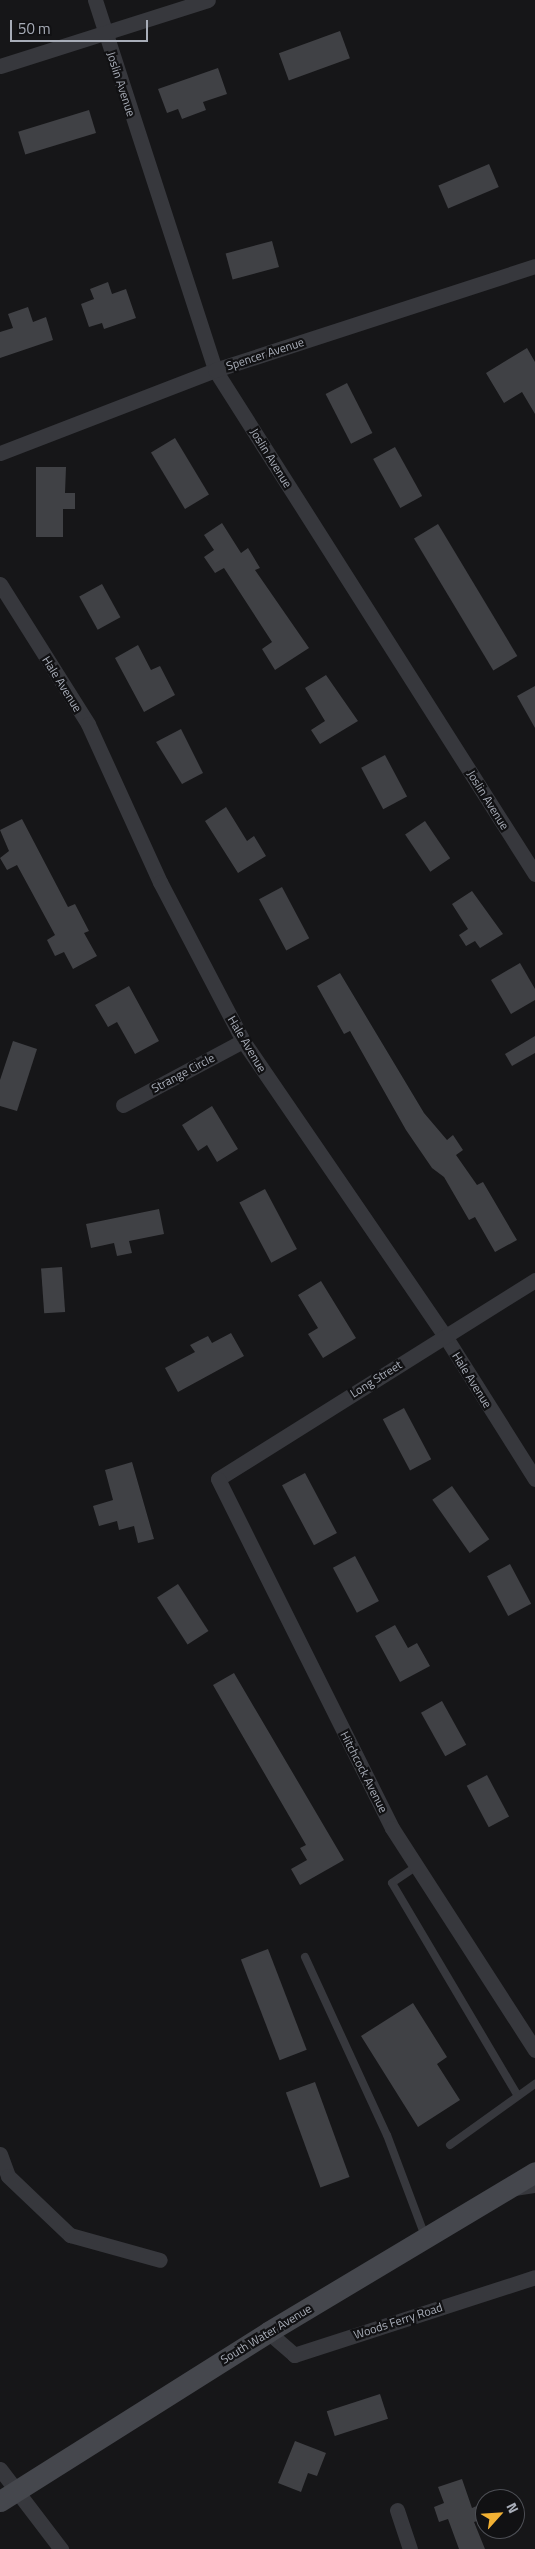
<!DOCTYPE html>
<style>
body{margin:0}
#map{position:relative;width:535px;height:2549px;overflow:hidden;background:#161618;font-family:"Titillium Web",sans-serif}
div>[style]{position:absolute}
.building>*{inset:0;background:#404145;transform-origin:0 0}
.lane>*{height:8px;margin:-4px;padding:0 4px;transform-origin:4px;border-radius:4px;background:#37383d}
.street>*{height:15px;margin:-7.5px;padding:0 7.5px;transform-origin:7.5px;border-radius:7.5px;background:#37383d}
.secondary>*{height:21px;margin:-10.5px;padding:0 10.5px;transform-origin:10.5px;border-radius:10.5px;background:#45474d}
span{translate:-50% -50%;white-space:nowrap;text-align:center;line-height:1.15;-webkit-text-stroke:4.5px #111113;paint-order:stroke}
.street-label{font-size:12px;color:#a8adb8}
.north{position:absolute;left:475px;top:2489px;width:50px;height:50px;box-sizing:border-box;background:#111113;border:1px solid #4d4f55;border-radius:50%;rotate:64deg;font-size:14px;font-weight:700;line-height:20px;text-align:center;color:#a8adb8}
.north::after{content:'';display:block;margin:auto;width:18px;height:22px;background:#f2b134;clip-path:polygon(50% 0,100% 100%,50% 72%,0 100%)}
.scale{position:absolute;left:10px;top:20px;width:138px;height:22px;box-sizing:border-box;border:2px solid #a8adb8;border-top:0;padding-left:6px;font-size:15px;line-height:18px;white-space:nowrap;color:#a8adb8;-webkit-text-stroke:4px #111113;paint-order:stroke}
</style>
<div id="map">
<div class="building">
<div style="left:340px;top:31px;width:29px;height:65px;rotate:70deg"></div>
<div style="clip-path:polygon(218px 68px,227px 94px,203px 102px,206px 110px,182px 119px,178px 109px,167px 113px,158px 89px)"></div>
<div style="left:89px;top:110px;width:24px;height:74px;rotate:73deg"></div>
<div style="left:489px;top:164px;width:25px;height:55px;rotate:67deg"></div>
<div style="left:272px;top:241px;width:27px;height:48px;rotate:75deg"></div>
<div style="clip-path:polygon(108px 282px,112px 294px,126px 289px,136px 318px,104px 329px,102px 323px,89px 327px,81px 304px,94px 299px,90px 289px)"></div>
<div style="clip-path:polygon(28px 307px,33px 322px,46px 317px,53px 340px,0 358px,0 332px,13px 328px,8px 314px)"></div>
<div style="clip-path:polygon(527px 348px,535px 362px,535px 414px,522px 392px,504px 403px,486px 373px)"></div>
<div style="left:347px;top:383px;width:56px;height:24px;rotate:63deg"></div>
<div style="left:175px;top:438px;width:66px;height:28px;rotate:59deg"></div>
<div style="left:395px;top:447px;width:56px;height:25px;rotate:61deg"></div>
<div style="clip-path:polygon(36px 467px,66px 467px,65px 493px,75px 493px,75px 509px,63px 509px,63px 537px,36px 537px)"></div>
<div style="clip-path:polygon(222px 523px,241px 553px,248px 548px,260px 568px,255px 570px,309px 648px,275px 670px,262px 649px,272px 642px,224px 568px,215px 573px,204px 557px,214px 550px,204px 535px)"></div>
<div style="left:438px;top:524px;width:154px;height:28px;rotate:59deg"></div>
<div style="left:102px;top:584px;width:38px;height:26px;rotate:61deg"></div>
<div style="clip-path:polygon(138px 645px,151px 670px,160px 666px,175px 695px,144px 712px,115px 658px)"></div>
<div style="clip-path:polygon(326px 675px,358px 721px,320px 744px,311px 730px,325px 721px,305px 688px)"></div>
<div style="clip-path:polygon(535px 686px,535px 728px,517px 696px)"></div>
<div style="clip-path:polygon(181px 729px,203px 773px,182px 784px,156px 742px)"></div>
<div style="left:385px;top:755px;width:47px;height:27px;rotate:62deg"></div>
<div style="clip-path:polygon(226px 807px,247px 841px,254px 836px,266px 856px,238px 873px,205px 821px)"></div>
<div style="clip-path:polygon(22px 819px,68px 907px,75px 904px,89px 931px,84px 933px,97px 956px,73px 969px,64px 952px,55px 956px,47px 940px,55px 935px,17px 865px,7px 870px,0 858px,9px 851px,0 830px)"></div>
<div style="left:425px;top:821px;width:45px;height:24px;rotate:56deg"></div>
<div style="left:282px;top:887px;width:58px;height:26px;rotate:62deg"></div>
<div style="clip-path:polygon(472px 891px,503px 934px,480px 948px,475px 941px,466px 946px,459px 935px,468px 929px,452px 904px)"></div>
<div style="clip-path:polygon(520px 963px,535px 989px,535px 1000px,511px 1014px,491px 980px)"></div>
<div style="clip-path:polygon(340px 973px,424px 1113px,447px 1140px,453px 1135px,463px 1150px,456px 1155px,477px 1185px,483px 1182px,517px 1240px,495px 1252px,475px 1217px,469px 1220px,444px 1177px,432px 1168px,406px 1130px,350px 1031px,344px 1034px,317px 986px)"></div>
<div style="clip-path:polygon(129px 986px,159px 1041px,135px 1054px,117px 1022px,108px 1027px,95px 1005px)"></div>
<div style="clip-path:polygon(535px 1036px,535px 1053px,512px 1066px,505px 1054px)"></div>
<div style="clip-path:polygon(13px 1041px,37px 1049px,17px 1111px,0 1106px,0 1080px)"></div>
<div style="clip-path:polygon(212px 1106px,238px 1149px,217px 1162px,207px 1145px,198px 1151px,182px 1125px)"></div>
<div style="left:265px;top:1189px;width:68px;height:29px;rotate:62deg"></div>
<div style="clip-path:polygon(159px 1209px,164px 1234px,129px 1241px,132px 1253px,117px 1256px,114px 1243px,91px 1248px,86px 1224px)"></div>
<div style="left:62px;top:1267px;width:45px;height:21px;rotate:86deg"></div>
<div style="clip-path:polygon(321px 1281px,356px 1338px,323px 1358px,308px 1334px,318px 1328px,298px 1295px)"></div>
<div style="clip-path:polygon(231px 1333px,244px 1356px,178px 1392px,165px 1368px,195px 1352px,190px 1345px,208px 1336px,212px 1343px)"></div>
<div style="left:404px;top:1408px;width:58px;height:24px;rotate:62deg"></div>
<div style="clip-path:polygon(132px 1462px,154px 1539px,138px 1543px,134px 1526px,119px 1530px,117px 1521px,99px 1526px,93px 1506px,113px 1500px,105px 1470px)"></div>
<div style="left:305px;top:1473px;width:68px;height:26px;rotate:62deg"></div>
<div style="left:452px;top:1486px;width:65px;height:24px;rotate:55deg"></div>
<div style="left:355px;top:1556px;width:51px;height:25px;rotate:62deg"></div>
<div style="left:510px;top:1564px;width:45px;height:26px;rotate:62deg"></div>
<div style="left:178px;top:1584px;width:56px;height:25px;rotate:57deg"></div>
<div style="clip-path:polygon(395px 1625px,408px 1648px,417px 1643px,430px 1666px,400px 1682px,375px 1636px)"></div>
<div style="clip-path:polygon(234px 1673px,344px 1860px,300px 1885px,291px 1869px,307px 1860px,300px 1848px,306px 1845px,213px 1685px)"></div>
<div style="left:442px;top:1701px;width:50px;height:24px;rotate:61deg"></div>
<div style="left:487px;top:1775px;width:47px;height:23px;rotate:62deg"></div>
<div style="left:268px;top:1949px;width:108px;height:29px;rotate:69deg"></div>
<div style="clip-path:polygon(413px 2003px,447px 2057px,437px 2064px,460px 2100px,418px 2127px,361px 2036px)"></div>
<div style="left:315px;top:2082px;width:101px;height:31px;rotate:70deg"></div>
<div style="left:380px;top:2394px;width:26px;height:56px;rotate:72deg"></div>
<div style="clip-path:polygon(295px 2441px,326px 2453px,317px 2476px,308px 2473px,301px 2492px,278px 2483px)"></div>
<div style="clip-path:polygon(462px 2479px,472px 2508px,479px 2505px,484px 2519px,474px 2522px,485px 2549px,459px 2549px,448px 2519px,439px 2522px,434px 2507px,444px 2503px,438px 2487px)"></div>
</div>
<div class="lane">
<div style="left:417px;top:1866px;width:30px;rotate:146deg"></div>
<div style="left:392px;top:1883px;width:247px;rotate:59.4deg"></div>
<div style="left:305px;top:1957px;width:196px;rotate:65.3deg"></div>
<div style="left:387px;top:2135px;width:108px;rotate:69.4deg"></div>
<div style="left:450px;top:2145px;width:105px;rotate:-35.7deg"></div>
<div style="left:515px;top:2192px;width:20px;rotate:-9deg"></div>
</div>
<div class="street">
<div style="left:95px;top:0;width:389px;rotate:72deg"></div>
<div style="left:215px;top:370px;width:597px;rotate:57.59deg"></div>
<div style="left:0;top:66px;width:218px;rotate:-17.6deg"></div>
<div style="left:0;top:453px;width:230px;rotate:-21.1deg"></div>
<div style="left:215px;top:370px;width:336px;rotate:-18deg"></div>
<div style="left:0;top:584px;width:165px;rotate:57.8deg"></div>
<div style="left:88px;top:724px;width:174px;rotate:65.5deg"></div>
<div style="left:160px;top:882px;width:179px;rotate:62.4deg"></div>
<div style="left:243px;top:1041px;width:358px;rotate:55.6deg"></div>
<div style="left:445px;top:1336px;width:169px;rotate:57.8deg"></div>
<div style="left:123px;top:1105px;width:136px;rotate:-28.1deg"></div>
<div style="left:535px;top:1280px;width:374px;rotate:147.9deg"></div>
<div style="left:218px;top:1479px;width:390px;rotate:63.5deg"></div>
<div style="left:392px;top:1828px;width:264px;rotate:57.2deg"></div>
<div style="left:0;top:2154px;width:23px;rotate:70deg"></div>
<div style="left:8px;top:2176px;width:86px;rotate:43.6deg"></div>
<div style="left:70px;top:2235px;width:93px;rotate:15.5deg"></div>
<div style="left:268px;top:2332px;width:35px;rotate:41deg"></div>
<div style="left:294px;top:2355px;width:253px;rotate:-17.9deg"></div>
<div style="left:0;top:2469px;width:101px;rotate:52.7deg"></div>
<div style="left:397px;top:2510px;width:41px;rotate:71.6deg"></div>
</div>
<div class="secondary">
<div style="left:0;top:2501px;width:317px;rotate:-32.2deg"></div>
<div style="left:268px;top:2332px;width:311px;rotate:-30.9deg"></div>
</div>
<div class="street-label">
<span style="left:121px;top:84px;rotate:72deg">Joslin Avenue</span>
<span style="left:265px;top:354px;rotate:-18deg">Spencer Avenue</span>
<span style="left:271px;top:458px;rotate:58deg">Joslin Avenue</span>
<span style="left:62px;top:684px;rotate:58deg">Hale Avenue</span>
<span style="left:488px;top:800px;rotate:58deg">Joslin Avenue</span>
<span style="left:247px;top:1044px;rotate:59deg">Hale Avenue</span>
<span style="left:183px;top:1073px;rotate:-28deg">Strange Circle</span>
<span style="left:376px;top:1379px;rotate:-32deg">Long Street</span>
<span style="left:472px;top:1380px;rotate:58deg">Hale Avenue</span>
<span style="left:364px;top:1772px;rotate:63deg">Hitchcock Avenue</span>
<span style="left:398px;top:2321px;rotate:-18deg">Woods Ferry Road</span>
<span style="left:266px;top:2334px;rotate:-31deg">South Water Avenue</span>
</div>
<div class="north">N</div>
<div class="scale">50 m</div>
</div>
